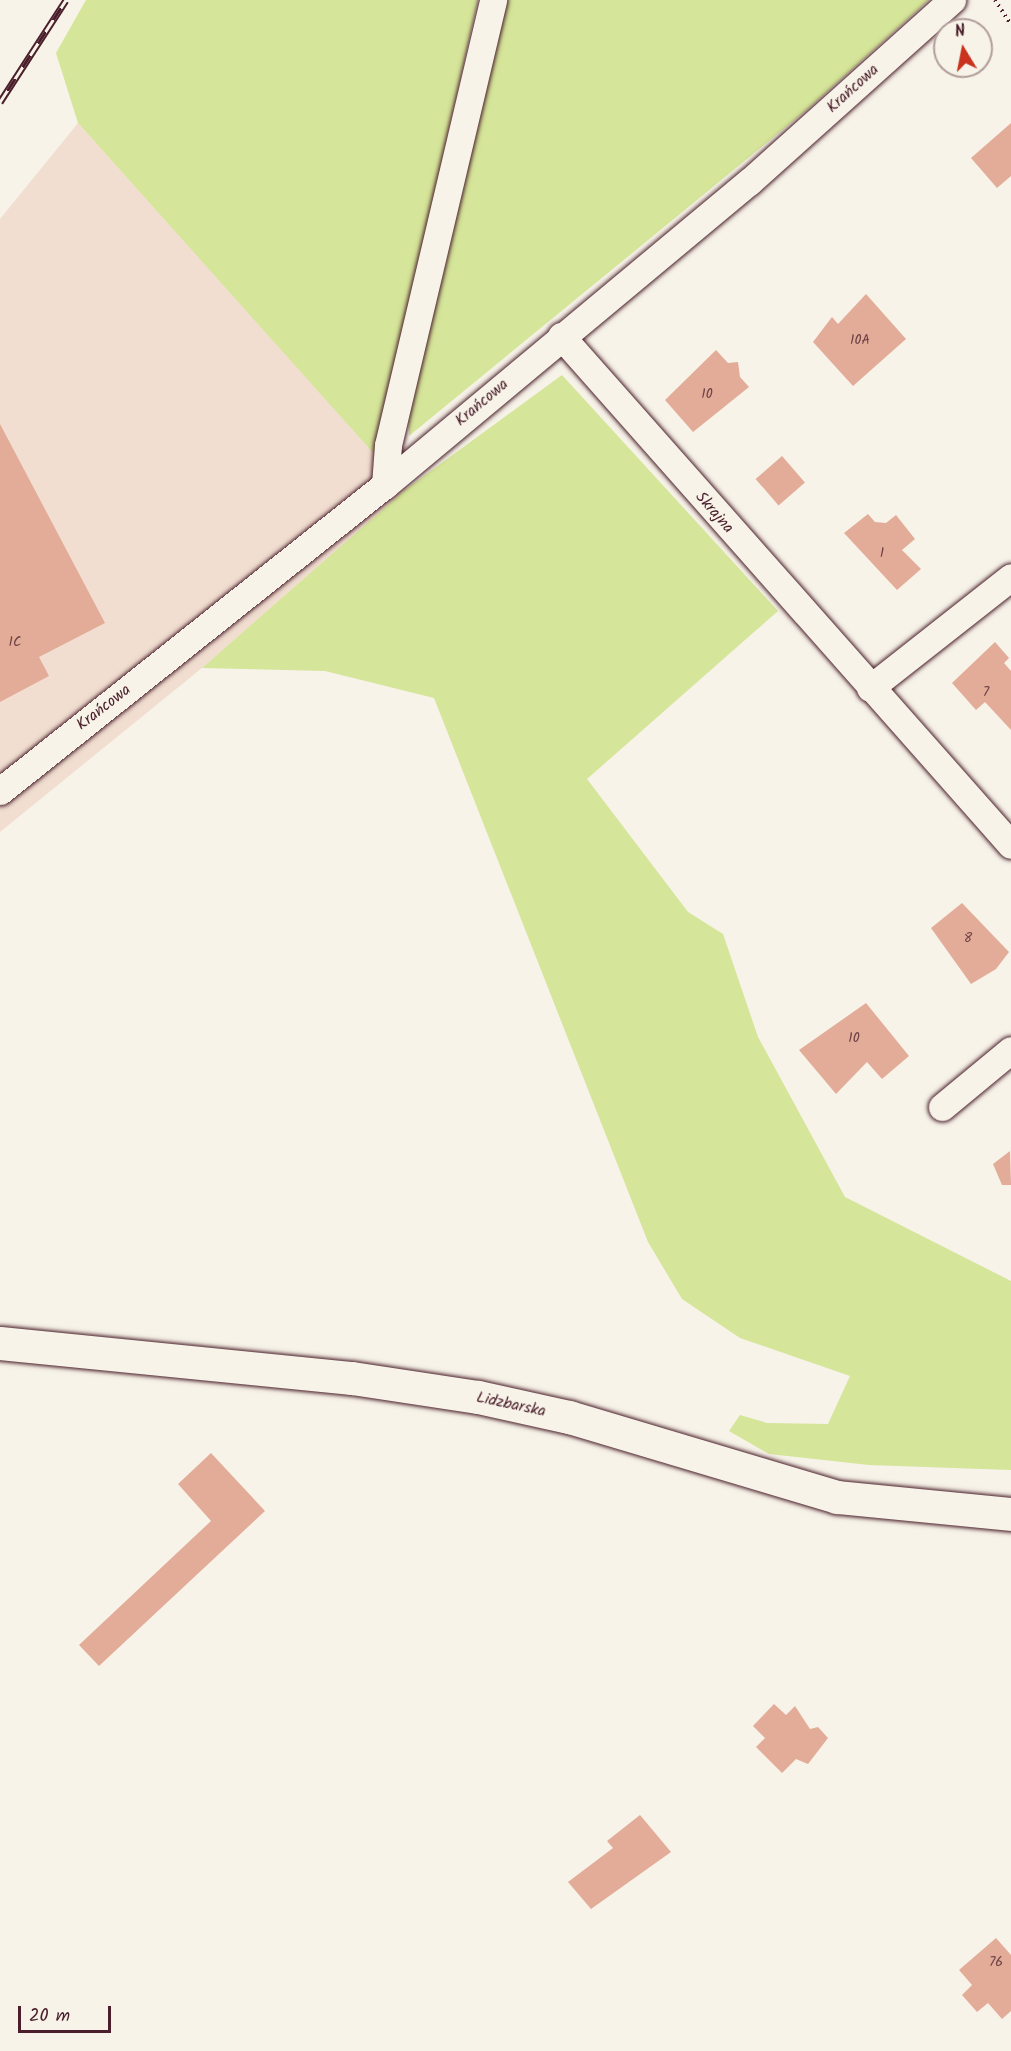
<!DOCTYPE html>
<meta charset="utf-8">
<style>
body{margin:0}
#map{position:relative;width:1011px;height:2051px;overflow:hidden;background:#f7f3e8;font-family:Kalam,sans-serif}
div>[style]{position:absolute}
.built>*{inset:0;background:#f1ded0}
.green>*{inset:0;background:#d5e599}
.building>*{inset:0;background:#e2ac98;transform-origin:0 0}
.path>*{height:4px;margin-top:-2px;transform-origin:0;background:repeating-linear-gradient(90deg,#4a1f2b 0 1.5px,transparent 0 6px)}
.roads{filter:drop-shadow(0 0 2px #4a1f2b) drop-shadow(0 0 2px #4a1f2b)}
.street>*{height:27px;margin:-13.5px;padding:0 13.5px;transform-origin:13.5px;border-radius:13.5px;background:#f7f3e8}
.secondary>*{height:33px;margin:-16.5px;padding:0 16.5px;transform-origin:16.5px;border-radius:16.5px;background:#f7f3e8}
.rail>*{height:7px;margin-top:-3.5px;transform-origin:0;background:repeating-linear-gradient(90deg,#f7f3e8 0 14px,#4a1f2b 0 28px);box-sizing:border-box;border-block:2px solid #4a1f2b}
span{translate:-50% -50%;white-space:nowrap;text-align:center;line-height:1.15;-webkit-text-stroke:5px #f7f3e8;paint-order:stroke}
.number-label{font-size:14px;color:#704246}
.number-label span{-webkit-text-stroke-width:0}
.street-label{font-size:16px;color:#4a1f2b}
.north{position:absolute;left:933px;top:18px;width:60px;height:60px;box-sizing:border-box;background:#f7f3e8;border:2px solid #b29e9c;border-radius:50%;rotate:350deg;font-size:16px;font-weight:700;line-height:24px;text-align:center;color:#4a1f2b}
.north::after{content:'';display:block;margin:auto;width:21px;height:27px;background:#c8321e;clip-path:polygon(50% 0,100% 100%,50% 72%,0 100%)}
.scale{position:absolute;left:18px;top:2006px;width:93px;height:27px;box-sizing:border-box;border:3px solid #4a1f2b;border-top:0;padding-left:8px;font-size:18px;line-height:21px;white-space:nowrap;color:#4a1f2b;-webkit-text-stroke:4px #f7f3e8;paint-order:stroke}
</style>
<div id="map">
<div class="built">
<div style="clip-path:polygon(78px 123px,406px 489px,202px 668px,0 832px,0 219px)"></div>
</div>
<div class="green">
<div style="clip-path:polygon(86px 0,478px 0,376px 456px,78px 123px,56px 53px)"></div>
<div style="clip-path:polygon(504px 0,929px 0,808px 109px,409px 436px,408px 409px)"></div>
<div style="clip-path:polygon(562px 375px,778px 611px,587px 779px,688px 912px,723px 934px,758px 1037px,845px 1197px,1011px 1281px,1011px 1470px,869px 1465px,769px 1454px,729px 1431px,740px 1415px,767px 1423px,828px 1424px,850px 1376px,740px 1338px,682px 1299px,648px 1242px,434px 698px,325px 671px,202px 668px,406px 489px)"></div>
</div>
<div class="building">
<div style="clip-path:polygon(1011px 123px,1011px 176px,997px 188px,971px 158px)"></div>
<div style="clip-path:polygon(866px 294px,906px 339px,853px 386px,813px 342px,832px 317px,838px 324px)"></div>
<div style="clip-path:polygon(716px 350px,728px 363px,738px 362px,740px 377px,749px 387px,693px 432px,665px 400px)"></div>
<div style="clip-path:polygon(0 424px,105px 623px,39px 657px,49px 676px,0 702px)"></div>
<div style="left:782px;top:456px;width:35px;height:35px;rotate:49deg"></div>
<div style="clip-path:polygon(868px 514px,875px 522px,886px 523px,896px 515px,915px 539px,902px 550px,921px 569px,897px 590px,844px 533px)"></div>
<div style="clip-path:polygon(995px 642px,1009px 658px,1004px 663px,1011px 671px,1011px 730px,985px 702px,976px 710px,952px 683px)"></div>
<div style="clip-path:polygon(962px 903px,1009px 952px,996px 969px,971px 984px,931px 928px)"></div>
<div style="clip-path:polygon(866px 1003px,909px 1056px,882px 1079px,867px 1062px,836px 1094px,799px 1050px)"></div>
<div style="clip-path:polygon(1010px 1151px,1011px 1185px,1002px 1185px,993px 1164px)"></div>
<div style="clip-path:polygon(211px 1453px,265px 1511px,99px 1666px,79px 1645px,211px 1521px,178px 1484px)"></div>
<div style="clip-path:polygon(774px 1704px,786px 1715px,795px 1706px,810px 1729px,818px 1727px,828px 1738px,808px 1764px,796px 1759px,782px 1773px,756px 1747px,765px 1738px,753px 1726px)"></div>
<div style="clip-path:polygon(640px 1815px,671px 1852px,591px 1909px,568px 1882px,613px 1848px,607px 1841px)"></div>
<div style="clip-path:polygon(996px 1938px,1011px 1955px,1011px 2011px,1002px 2019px,988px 2003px,977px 2012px,962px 1995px,972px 1985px,959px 1970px)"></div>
</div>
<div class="path">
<div style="left:995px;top:0;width:30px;rotate:57deg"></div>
</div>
<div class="roads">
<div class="street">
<div style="left:561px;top:336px;width:679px;rotate:48.52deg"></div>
<div style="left:385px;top:485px;width:40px;rotate:-85.7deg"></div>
<div style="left:388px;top:445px;width:457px;rotate:-76.7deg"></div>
<div style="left:870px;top:688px;width:179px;rotate:-38.2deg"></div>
<div style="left:0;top:791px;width:492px;rotate:-38.5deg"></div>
<div style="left:385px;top:485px;width:474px;rotate:-39.8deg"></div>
<div style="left:749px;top:182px;width:273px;rotate:-41.9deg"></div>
<div style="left:942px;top:1107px;width:89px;rotate:-39.6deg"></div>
</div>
<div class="secondary">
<div style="left:0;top:1343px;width:354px;rotate:5.7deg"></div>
<div style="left:352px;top:1378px;width:127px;rotate:8.6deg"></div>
<div style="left:478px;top:1397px;width:93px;rotate:12.4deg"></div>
<div style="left:569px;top:1417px;width:280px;rotate:16.6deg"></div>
<div style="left:837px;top:1497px;width:175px;rotate:5.6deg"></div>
</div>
</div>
<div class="rail">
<div style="left:0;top:102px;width:121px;rotate:-57.1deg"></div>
</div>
<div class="number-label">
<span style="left:860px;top:340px">10A</span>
<span style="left:707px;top:394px">10</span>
<span style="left:882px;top:553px">1</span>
<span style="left:15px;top:642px">1C</span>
<span style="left:986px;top:692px">7</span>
<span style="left:968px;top:938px">8</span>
<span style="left:854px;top:1038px">10</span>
<span style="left:996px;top:1962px">76</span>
</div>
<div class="street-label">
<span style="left:853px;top:89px;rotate:-42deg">Krańcowa</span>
<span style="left:482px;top:403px;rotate:-40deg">Krańcowa</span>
<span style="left:714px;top:513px;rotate:49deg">Skrajna</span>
<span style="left:104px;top:708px;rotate:-38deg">Krańcowa</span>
<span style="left:511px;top:1405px;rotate:12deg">Lidzbarska</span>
</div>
<div class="north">N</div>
<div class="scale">20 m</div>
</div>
